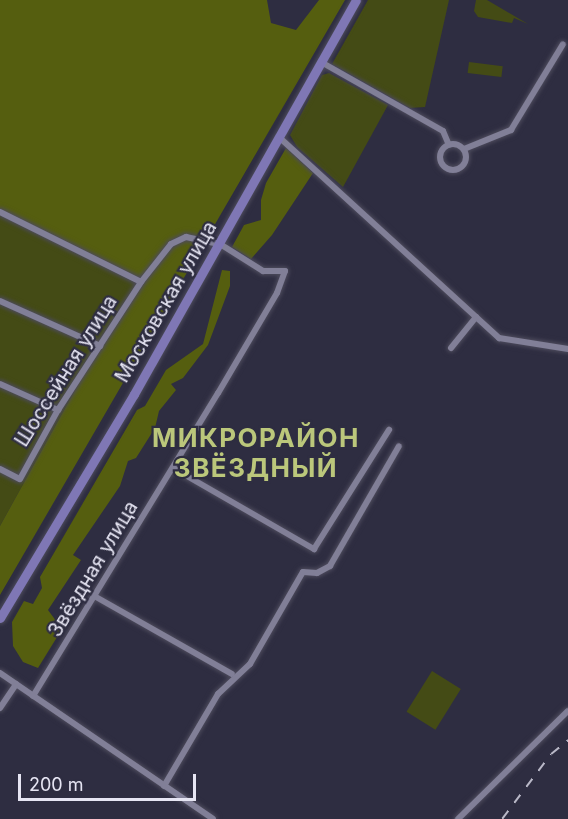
<!DOCTYPE html>
<meta charset="utf-8">
<style>
body{margin:0}
#map{position:relative;width:568px;height:819px;overflow:hidden;background:#2e2d41;font-family:Inter,sans-serif}
div>[style]{position:absolute}
.green>*{inset:0;background:#444b15;transform-origin:0 0}
.forest>*{inset:0;background:#555e0f}
.roads{filter:drop-shadow(0 0 2px #4d4b5c) drop-shadow(0 0 2px #4d4b5c)}
.street>*{height:6px;margin:-3px;padding:0 3px;transform-origin:3px;border-radius:3px;background:#817f97}
.street>.ring{margin:-3px;padding:0;box-sizing:content-box;background:none;border:6px solid #817f97;border-radius:50%}
.primary>*{height:9px;margin:-4.5px;padding:0 4.5px;transform-origin:4.5px;border-radius:4.5px;background:#7f77b5}
.rail>*{height:1.5px;margin-top:-0.75px;transform-origin:0;background:repeating-linear-gradient(90deg,#b9b8c7 0 10px,transparent 0 20px)}
span{translate:-50% -50%;white-space:nowrap;text-align:center;line-height:1.15;-webkit-text-stroke:4.5px #2e2d41;paint-order:stroke}
.street-label{font-size:20px;color:#e6e5f3}
.district-label{font-size:26px;color:#bbc77b;font-weight:700;letter-spacing:1.5px}
.scale{position:absolute;left:18px;top:774px;width:178px;height:27px;box-sizing:border-box;border:3px solid #e6e5f3;border-top:0;padding-left:8px;font-size:18px;line-height:21px;white-space:nowrap;color:#e6e5f3;-webkit-text-stroke:4px #2e2d41;paint-order:stroke}
</style>
<div id="map">
<div class="green">
<div style="clip-path:polygon(368px 0,449px 0,425px 107px,410px 108px,332px 64px)"></div>
<div style="clip-path:polygon(476px 0,487px 0,528px 24px,514px 18px,512px 23px,478px 17px,474px 11px)"></div>
<div style="left:469px;top:62px;width:34px;height:11px;rotate:7deg"></div>
<div style="clip-path:polygon(329px 73px,388px 105px,343px 187px,297px 147px,290px 135px,322px 75px)"></div>
<div style="clip-path:polygon(0 214px,144px 283px,79px 383px,0 526px)"></div>
<div style="left:432px;top:671px;width:34px;height:48px;rotate:32deg"></div>
</div>
<div class="forest">
<div style="clip-path:polygon(0 0,267px 0,271px 23px,296px 30px,319px 0,345px 0,0 595px,0 526px,79px 383px,144px 283px,0 214px)"></div>
<div style="clip-path:polygon(286px 148px,313px 173px,272px 235px,251px 259px,232px 247px,244px 225px,261px 220px,261px 200px,266px 183px)"></div>
<div style="clip-path:polygon(222px 270px,230px 271px,230px 286px,208px 345px,183px 378px,171px 384px,176px 390px,159px 411px,155px 428px,136px 458px,128px 461px,120px 486px,73px 555px,81px 560px,48px 610px,62px 629px,38px 668px,23px 662px,13px 646px,12px 622px,24px 601px,33px 604px,42px 588px,40px 577px,137px 410px,145px 406px,166px 370px,203px 344px)"></div>
</div>
<div class="roads">
<div class="street">
<div style="left:321px;top:62px;width:140px;rotate:29.5deg"></div>
<div style="left:443px;top:131px;width:15px;rotate:67deg"></div>
<div style="left:280px;top:138px;width:297px;rotate:42.4deg"></div>
<div style="left:499px;top:338px;width:70px;rotate:9.1deg"></div>
<div class="ring" style="left:440px;top:144px;width:20px;height:20px"></div>
<div style="left:464px;top:149px;width:51px;rotate:-22deg"></div>
<div style="left:511px;top:130px;width:100px;rotate:-58.8deg"></div>
<div style="left:0;top:212px;width:157px;rotate:26.4deg"></div>
<div style="left:0;top:301px;width:110px;rotate:24.2deg"></div>
<div style="left:451px;top:348px;width:40px;rotate:-51deg"></div>
<div style="left:0;top:384px;width:64px;rotate:24.1deg"></div>
<div style="left:173px;top:468px;width:163px;rotate:29.9deg"></div>
<div style="left:314px;top:549px;width:141px;rotate:-57.8deg"></div>
<div style="left:0;top:469px;width:22px;rotate:27deg"></div>
<div style="left:20px;top:479px;width:79px;rotate:-61.2deg"></div>
<div style="left:58px;top:410px;width:153px;rotate:-57deg"></div>
<div style="left:141px;top:282px;width:48px;rotate:-51.7deg"></div>
<div style="left:171px;top:244px;width:17px;rotate:-25deg"></div>
<div style="left:186px;top:237px;width:35px;rotate:12deg"></div>
<div style="left:220px;top:244px;width:51px;rotate:32.1deg"></div>
<div style="left:263px;top:271px;width:22px"></div>
<div style="left:285px;top:271px;width:23px;rotate:110deg"></div>
<div style="left:277px;top:293px;width:116px;rotate:120.5deg"></div>
<div style="left:218px;top:393px;width:355px;rotate:121.4deg"></div>
<div style="left:96px;top:597px;width:156px;rotate:29.5deg"></div>
<div style="left:0;top:673px;width:258px;rotate:34.4deg"></div>
<div style="left:0;top:708px;width:29px;rotate:-56deg"></div>
<div style="left:164px;top:786px;width:107px;rotate:-59.6deg"></div>
<div style="left:218px;top:694px;width:44px;rotate:-43.2deg"></div>
<div style="left:250px;top:664px;width:106px;rotate:-60.1deg"></div>
<div style="left:303px;top:572px;width:14px;rotate:4deg"></div>
<div style="left:317px;top:573px;width:15px;rotate:-28deg"></div>
<div style="left:330px;top:566px;width:138px;rotate:-60.1deg"></div>
<div style="left:458px;top:819px;width:154px;rotate:-44.5deg"></div>
</div>
<div class="primary">
<div style="left:0;top:618px;width:261px;rotate:-59.1deg"></div>
<div style="left:134px;top:394px;width:452px;rotate:-60.6deg"></div>
</div>
</div>
<div class="rail">
<div style="left:502px;top:819px;width:81px;rotate:-53deg"></div>
<div style="left:551px;top:754px;width:22px;rotate:-39deg"></div>
</div>
<div class="street-label">
<span style="left:166px;top:302px;rotate:-60deg">Московская улица</span>
<span style="left:66px;top:371px;rotate:-58deg">Шоссейная улица</span>
<span style="left:93px;top:569px;rotate:-59deg">Звёздная улица</span>
</div>
<div class="district-label">
<span style="left:256px;top:453px">МИКРОРАЙОН<br>ЗВЁЗДНЫЙ</span>
</div>
<div class="scale">200 m</div>
</div>
